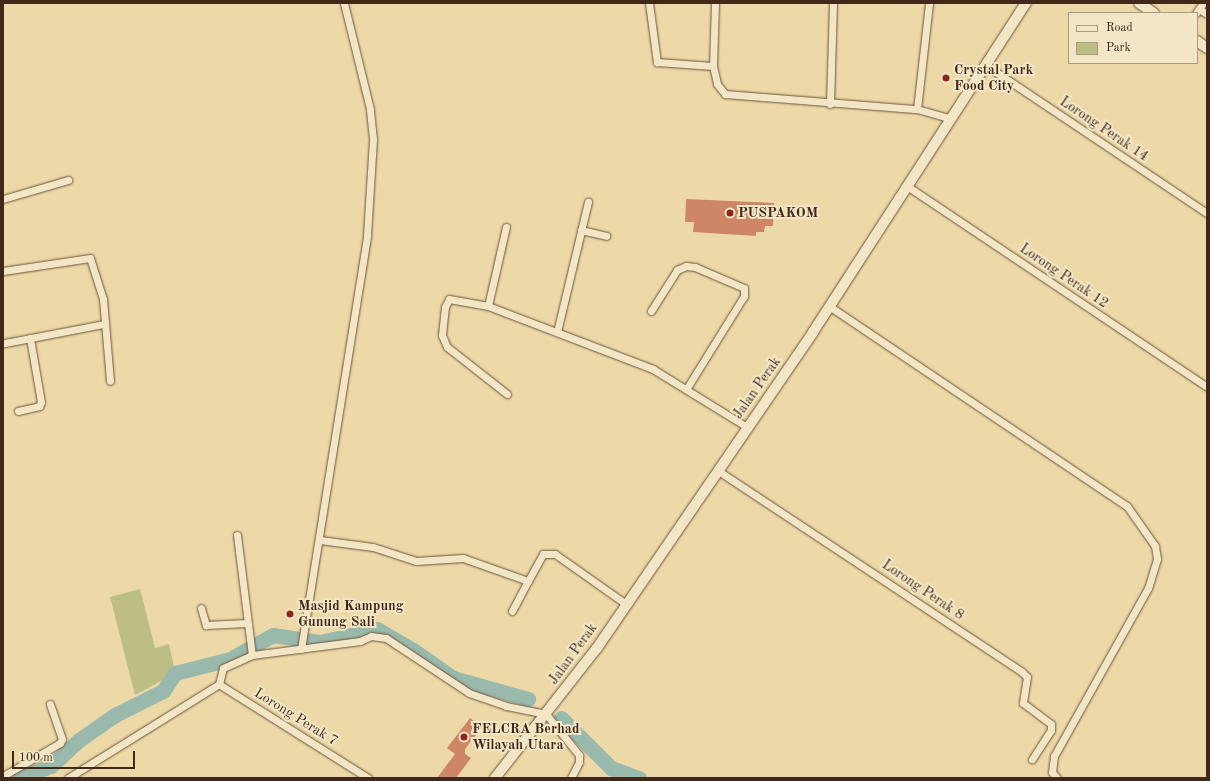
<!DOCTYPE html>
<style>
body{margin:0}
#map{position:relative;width:1210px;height:781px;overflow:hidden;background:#edd9a7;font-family:"Old Standard TT",serif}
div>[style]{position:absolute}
.green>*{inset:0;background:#bdbe84}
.river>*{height:15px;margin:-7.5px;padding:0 7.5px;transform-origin:7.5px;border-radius:7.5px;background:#9ab9ad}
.building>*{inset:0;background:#cf8666}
.roads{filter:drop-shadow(0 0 1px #6c543c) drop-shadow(0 0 1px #6c543c)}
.street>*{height:7px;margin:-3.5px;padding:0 3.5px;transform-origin:3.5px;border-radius:3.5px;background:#f3e6c6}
.secondary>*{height:10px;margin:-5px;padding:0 5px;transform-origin:5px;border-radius:5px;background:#f3e6c6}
.dots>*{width:11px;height:11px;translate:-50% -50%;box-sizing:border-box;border:2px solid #f3e6c6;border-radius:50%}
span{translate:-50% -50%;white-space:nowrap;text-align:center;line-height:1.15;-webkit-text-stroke:4px #f3e6c6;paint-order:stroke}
.poi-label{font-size:14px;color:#412819;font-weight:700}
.left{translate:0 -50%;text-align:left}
.street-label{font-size:14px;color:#412819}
.frame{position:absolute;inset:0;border:4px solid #412819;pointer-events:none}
.legend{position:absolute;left:1068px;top:12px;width:130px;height:52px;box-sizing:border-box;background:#f3e6c6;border:1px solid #ac9a81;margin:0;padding:5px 7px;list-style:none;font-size:12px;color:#412819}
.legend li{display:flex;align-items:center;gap:8px;height:20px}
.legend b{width:20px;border:1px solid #ac9a81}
.scale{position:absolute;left:12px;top:751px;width:123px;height:18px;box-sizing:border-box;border:2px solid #412819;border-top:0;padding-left:5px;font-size:12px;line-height:14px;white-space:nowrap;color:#412819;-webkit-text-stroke:3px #f3e6c6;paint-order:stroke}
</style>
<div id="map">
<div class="green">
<div style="clip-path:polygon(140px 589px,155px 648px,169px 644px,174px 667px,168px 671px,165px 679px,135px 695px,110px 597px)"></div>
</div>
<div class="river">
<div style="left:561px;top:718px;width:71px;rotate:45deg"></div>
<div style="left:611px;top:768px;width:30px;rotate:20deg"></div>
<div style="left:19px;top:778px;width:34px;rotate:-21deg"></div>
<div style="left:51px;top:766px;width:38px;rotate:-43deg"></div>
<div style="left:79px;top:740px;width:44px;rotate:-34.8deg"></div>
<div style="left:115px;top:715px;width:54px;rotate:-26.6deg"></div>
<div style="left:163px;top:691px;width:22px;rotate:-56deg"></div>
<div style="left:175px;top:673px;width:57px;rotate:-14.3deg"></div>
<div style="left:230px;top:659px;width:49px;rotate:-29.2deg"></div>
<div style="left:273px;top:635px;width:48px;rotate:8.5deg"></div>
<div style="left:320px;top:642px;width:58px;rotate:-12.8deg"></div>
<div style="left:377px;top:629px;width:42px;rotate:30.3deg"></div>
<div style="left:413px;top:650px;width:49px;rotate:35deg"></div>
<div style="left:453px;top:678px;width:78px;rotate:15.6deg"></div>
</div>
<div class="building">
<div style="clip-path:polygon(686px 199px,774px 203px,773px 226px,765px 226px,764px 232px,756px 232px,756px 236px,693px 232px,694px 222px,685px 222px)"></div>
<div style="clip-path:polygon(470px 718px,482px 727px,465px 749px,465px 754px,471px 758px,456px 778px,437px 778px,455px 754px,447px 748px)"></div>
</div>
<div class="roads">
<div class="street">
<div style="left:649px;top:3px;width:60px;rotate:82.3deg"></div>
<div style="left:657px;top:62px;width:56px;rotate:4.1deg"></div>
<div style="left:715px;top:3px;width:63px;rotate:91.8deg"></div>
<div style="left:713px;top:66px;width:18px;rotate:77deg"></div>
<div style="left:717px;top:84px;width:13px;rotate:51deg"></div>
<div style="left:725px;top:94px;width:193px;rotate:4.5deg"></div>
<div style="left:917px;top:109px;width:35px;rotate:16deg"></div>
<div style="left:1199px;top:9px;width:9px;rotate:32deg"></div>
<div style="left:1196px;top:13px;width:12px;rotate:-55deg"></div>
<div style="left:987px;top:66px;width:265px;rotate:33.8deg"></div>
<div style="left:830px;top:104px;width:101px;rotate:-88.3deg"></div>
<div style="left:917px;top:109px;width:107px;rotate:-83.5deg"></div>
<div style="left:907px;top:186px;width:361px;rotate:33.8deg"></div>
<div style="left:3px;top:199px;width:68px;rotate:-16.3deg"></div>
<div style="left:581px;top:230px;width:26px;rotate:13deg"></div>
<div style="left:3px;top:271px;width:88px;rotate:-8.5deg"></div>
<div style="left:90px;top:258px;width:43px;rotate:72.4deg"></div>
<div style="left:103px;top:299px;width:82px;rotate:85.1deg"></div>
<div style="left:488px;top:306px;width:81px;rotate:-77.2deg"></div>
<div style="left:829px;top:306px;width:359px;rotate:33.9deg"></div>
<div style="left:1127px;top:506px;width:49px;rotate:55deg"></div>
<div style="left:1155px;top:546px;width:13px;rotate:81deg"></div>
<div style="left:1157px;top:559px;width:30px;rotate:107deg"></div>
<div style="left:1148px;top:588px;width:193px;rotate:119.2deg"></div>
<div style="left:1054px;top:756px;width:16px;rotate:97deg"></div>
<div style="left:1052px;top:772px;width:8px;rotate:50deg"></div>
<div style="left:651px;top:311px;width:49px;rotate:-57.6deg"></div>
<div style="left:677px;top:270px;width:10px;rotate:-24deg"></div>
<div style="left:686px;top:266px;width:9px;rotate:6deg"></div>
<div style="left:695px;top:267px;width:53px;rotate:23.2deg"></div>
<div style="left:744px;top:288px;width:8px;rotate:90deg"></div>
<div style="left:744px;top:296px;width:108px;rotate:121.8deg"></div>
<div style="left:557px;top:332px;width:134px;rotate:-76.6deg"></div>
<div style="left:5px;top:343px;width:101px;rotate:-10.9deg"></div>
<div style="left:507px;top:394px;width:76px;rotate:-141.9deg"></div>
<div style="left:447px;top:347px;width:13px;rotate:-113deg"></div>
<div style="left:442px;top:335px;width:28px;rotate:-84deg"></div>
<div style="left:445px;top:307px;width:9px;rotate:-63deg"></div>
<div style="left:449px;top:299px;width:40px;rotate:10deg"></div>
<div style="left:488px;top:306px;width:177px;rotate:20.9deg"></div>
<div style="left:653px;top:369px;width:110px;rotate:31.7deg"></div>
<div style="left:18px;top:411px;width:22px;rotate:-13deg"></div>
<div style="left:39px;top:406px;width:4px;rotate:-63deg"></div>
<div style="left:41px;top:402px;width:65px;rotate:-99.8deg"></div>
<div style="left:717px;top:470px;width:366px;rotate:33.5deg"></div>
<div style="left:1022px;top:672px;width:7px;rotate:45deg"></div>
<div style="left:1027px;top:677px;width:26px;rotate:99deg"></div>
<div style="left:1023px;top:703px;width:35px;rotate:37deg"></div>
<div style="left:1051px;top:724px;width:6px;rotate:90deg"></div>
<div style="left:1051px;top:730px;width:35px;rotate:123deg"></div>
<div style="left:237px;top:535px;width:121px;rotate:82.9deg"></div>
<div style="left:320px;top:540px;width:53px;rotate:7.5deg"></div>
<div style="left:373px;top:547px;width:45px;rotate:18deg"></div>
<div style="left:416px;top:561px;width:47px;rotate:-3.7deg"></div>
<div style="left:463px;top:558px;width:69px;rotate:19.5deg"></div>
<div style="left:528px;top:581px;width:31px;rotate:-61deg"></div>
<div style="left:543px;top:554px;width:12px"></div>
<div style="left:555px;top:554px;width:87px;rotate:35.2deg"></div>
<div style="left:201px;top:608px;width:18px;rotate:74deg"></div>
<div style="left:206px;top:625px;width:41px;rotate:-2.8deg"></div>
<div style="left:512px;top:611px;width:34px;rotate:-62deg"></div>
<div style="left:301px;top:649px;width:419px;rotate:-80.9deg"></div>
<div style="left:367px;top:235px;width:96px;rotate:-86.4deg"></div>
<div style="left:373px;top:139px;width:30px;rotate:-96deg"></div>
<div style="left:370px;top:109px;width:109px;rotate:-103.8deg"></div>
<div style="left:3px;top:776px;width:66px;rotate:-30.1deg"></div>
<div style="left:60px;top:743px;width:4px;rotate:-63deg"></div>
<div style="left:62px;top:739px;width:37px;rotate:-109deg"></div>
<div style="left:68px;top:778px;width:178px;rotate:-31.9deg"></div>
<div style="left:368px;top:778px;width:176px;rotate:-147.8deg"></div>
<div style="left:219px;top:684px;width:16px;rotate:-76deg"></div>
<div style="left:223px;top:668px;width:32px;rotate:-24deg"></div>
<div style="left:252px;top:655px;width:109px;rotate:-7.4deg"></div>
<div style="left:360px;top:641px;width:12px;rotate:-24deg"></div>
<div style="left:371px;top:636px;width:15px;rotate:8deg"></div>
<div style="left:386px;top:638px;width:100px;rotate:33.5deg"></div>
<div style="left:469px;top:693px;width:39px;rotate:19deg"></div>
<div style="left:506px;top:706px;width:41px;rotate:11.3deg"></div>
<div style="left:546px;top:714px;width:53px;rotate:51.2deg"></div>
<div style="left:579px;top:755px;width:7px;rotate:90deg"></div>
<div style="left:579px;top:762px;width:18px;rotate:117deg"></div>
</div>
<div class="secondary">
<div style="left:1139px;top:3px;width:18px;rotate:34deg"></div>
<div style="left:1197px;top:41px;width:12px;rotate:35deg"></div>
<div style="left:495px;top:778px;width:165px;rotate:-51.9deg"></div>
<div style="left:597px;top:648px;width:383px;rotate:-55.6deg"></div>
<div style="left:813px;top:332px;width:392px;rotate:-57.1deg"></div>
</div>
</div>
<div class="dots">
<div style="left:946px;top:78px;background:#8f2418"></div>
<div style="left:730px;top:213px;background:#8f2418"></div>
<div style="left:290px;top:614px;background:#8f2418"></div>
<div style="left:464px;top:737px;background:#8f2418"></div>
</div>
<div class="poi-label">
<span class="left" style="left:954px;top:78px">Crystal Park<br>Food City</span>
<span class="left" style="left:738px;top:213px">PUSPAKOM</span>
<span class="left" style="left:298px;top:614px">Masjid Kampung<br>Gunung Sali</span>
<span class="left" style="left:472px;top:737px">FELCRA Berhad<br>Wilayah Utara</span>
</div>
<div class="street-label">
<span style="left:1104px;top:129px;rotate:34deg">Lorong Perak 14</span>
<span style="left:1064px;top:276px;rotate:34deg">Lorong Perak 12</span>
<span style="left:757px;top:388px;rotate:-55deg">Jalan Perak</span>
<span style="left:923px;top:590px;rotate:34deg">Lorong Perak 8</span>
<span style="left:573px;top:654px;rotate:-54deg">Jalan Perak</span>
<span style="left:296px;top:717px;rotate:32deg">Lorong Perak 7</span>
</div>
<div class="frame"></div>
<ul class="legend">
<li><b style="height:5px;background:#f3e6c6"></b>Road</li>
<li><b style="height:11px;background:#bdbe84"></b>Park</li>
</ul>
<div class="scale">100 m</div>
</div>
